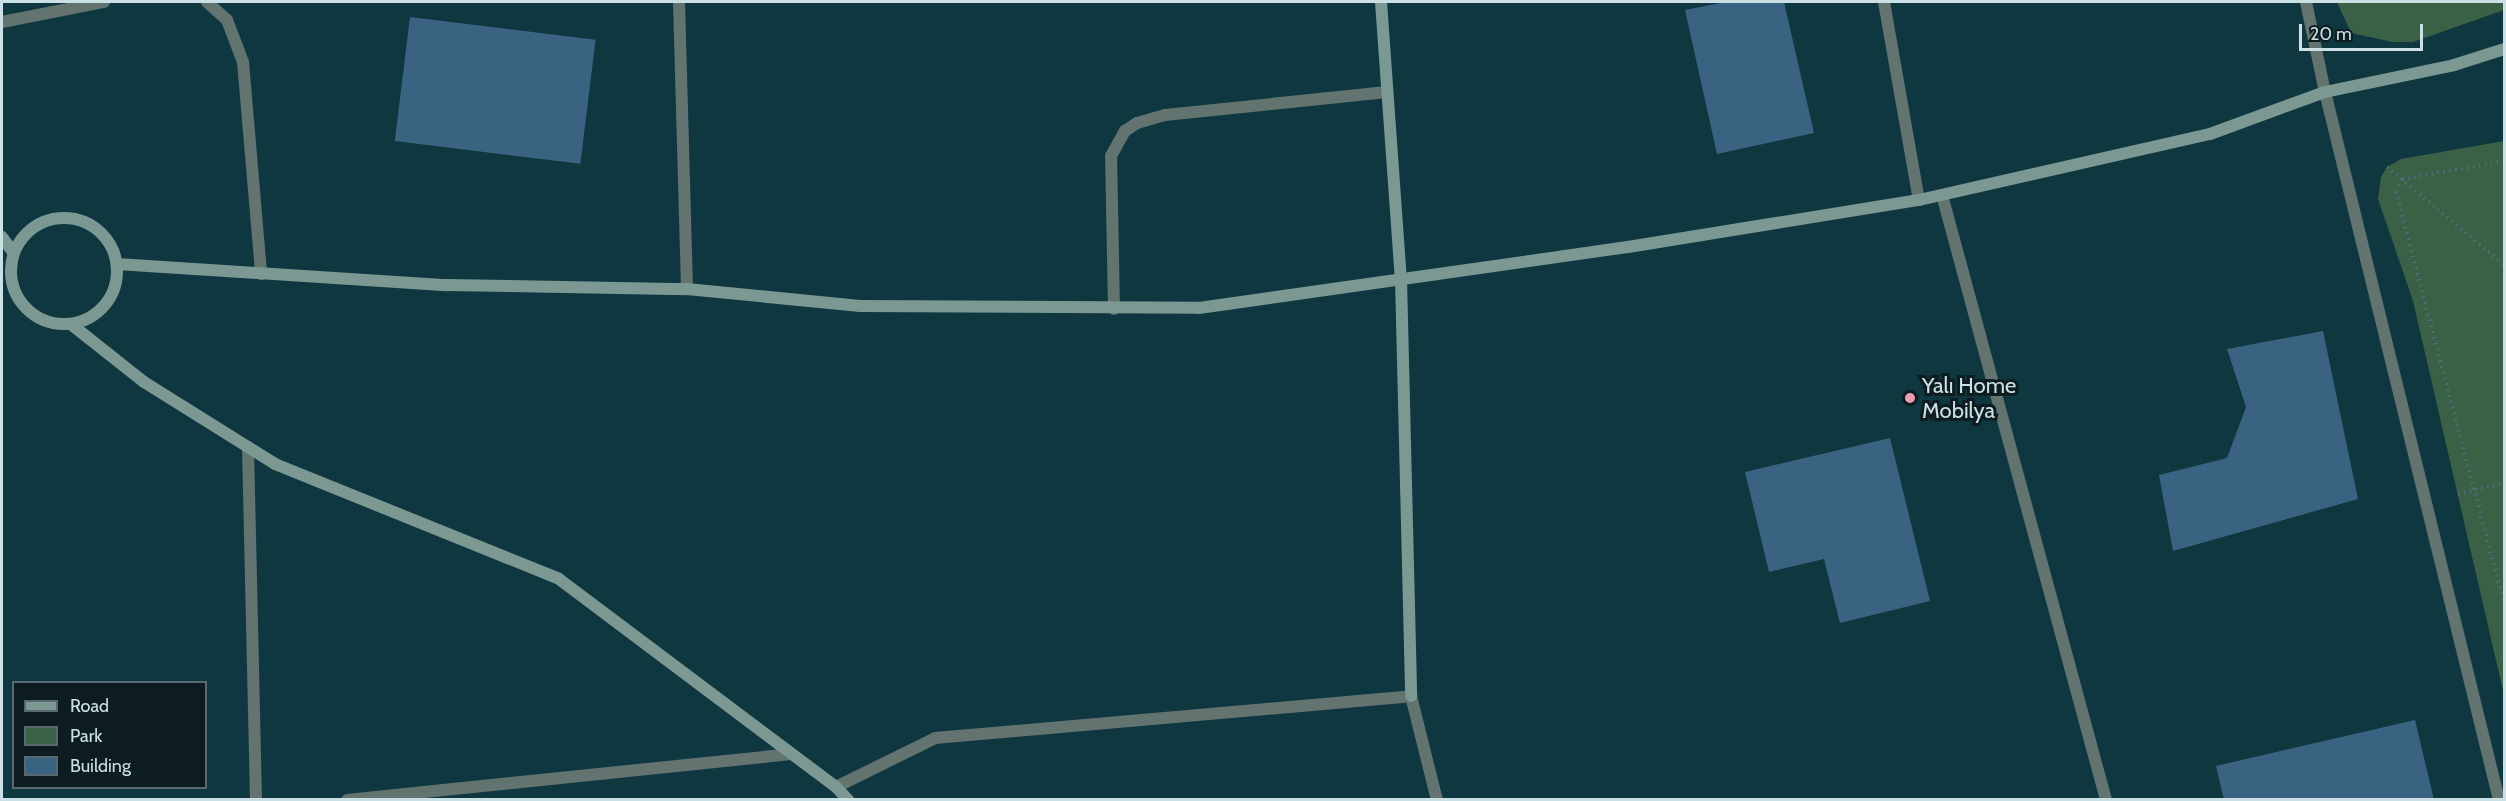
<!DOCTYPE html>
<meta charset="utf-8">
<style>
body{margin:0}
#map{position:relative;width:2506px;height:801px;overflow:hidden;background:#0f373f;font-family:Cabin,sans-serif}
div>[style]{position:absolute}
.green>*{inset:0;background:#3a6046}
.building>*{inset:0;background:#3a6382;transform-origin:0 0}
.path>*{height:4px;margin-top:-2px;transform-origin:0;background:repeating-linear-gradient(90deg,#4b6d74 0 1.5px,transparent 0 6px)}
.street>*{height:12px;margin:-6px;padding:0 6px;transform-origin:6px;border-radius:6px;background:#627370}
.secondary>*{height:12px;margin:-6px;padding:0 6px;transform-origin:6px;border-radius:6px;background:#7c9893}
.secondary>.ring{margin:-6px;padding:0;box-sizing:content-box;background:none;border:12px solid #7c9893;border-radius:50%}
.dots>*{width:16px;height:16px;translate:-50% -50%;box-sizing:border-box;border:3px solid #0c1c20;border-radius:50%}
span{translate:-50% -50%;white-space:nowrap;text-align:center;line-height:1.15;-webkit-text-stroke:6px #0c1c20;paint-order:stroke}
.poi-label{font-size:22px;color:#cbe0e5}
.left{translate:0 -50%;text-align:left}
.frame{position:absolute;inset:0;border:3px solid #cbe0e5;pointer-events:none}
.legend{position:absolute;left:12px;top:681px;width:195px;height:108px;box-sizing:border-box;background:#0c1c20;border:2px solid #586a6f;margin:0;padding:8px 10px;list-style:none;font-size:18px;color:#cbe0e5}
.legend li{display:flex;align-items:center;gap:12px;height:30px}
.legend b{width:30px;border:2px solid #586a6f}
.scale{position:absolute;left:2299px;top:24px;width:124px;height:27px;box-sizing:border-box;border:3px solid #cbe0e5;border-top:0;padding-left:8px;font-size:18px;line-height:21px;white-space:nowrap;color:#cbe0e5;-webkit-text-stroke:4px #0c1c20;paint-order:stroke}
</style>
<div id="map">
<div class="green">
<div style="clip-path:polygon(2337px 2px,2504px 2px,2504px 10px,2413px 42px,2393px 42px,2351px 33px)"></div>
<div style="clip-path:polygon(2504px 141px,2504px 695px,2413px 301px,2378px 199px,2381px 177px,2387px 167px,2401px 159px)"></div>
</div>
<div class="building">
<div style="clip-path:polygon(1725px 2px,1784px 2px,1814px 133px,1717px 154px,1685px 10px)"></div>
<div style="left:410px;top:17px;width:187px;height:125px;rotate:7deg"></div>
<div style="clip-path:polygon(2323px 331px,2358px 499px,2173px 551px,2159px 475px,2227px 458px,2246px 407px,2227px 349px)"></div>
<div style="clip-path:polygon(1890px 438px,1930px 601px,1840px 623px,1824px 559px,1769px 572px,1745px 472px)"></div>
<div style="clip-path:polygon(2415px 720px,2434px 800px,2224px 800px,2216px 766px)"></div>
</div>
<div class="path">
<div style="left:2504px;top:161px;width:104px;rotate:170deg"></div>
<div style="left:2402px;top:179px;width:14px;rotate:115deg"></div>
<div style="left:2396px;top:192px;width:425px;rotate:75.3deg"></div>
<div style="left:2387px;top:167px;width:153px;rotate:39.9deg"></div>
<div style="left:2458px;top:494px;width:47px;rotate:-13.4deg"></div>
</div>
<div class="street">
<div style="left:207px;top:2px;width:27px;rotate:42deg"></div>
<div style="left:227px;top:20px;width:45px;rotate:69.1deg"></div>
<div style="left:243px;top:62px;width:213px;rotate:85.1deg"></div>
<div style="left:679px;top:2px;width:287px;rotate:88.4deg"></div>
<div style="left:1884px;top:2px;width:201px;rotate:80deg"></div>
<div style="left:2306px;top:2px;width:92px;rotate:78.1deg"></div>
<div style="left:2325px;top:92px;width:729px;rotate:76.19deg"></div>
<div style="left:2px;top:22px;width:104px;rotate:-11.1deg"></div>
<div style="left:1942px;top:195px;width:627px;rotate:74.83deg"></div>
<div style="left:1114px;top:309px;width:153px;rotate:-91.1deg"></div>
<div style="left:1111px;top:156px;width:29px;rotate:-61deg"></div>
<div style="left:1125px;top:131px;width:14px;rotate:-34deg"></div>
<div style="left:1137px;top:123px;width:29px;rotate:-16deg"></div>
<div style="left:1165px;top:115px;width:223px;rotate:-5.9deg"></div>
<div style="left:248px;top:447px;width:353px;rotate:88.7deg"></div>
<div style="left:836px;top:787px;width:110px;rotate:-26.3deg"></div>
<div style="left:935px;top:738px;width:478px;rotate:-5deg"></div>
<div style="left:1411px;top:696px;width:107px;rotate:76deg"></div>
<div style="left:347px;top:800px;width:446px;rotate:-5.9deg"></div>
</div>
<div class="secondary">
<div style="left:1381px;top:2px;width:278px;rotate:85.9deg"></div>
<div style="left:1401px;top:279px;width:417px;rotate:88.6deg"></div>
<div class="ring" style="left:11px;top:218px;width:94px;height:94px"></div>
<div style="left:2px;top:237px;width:19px;rotate:54deg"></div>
<div style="left:117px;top:264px;width:330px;rotate:3.7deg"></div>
<div style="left:446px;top:285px;width:241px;rotate:1deg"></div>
<div style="left:687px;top:289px;width:174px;rotate:5.6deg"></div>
<div style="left:860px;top:306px;width:339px;rotate:0.3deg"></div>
<div style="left:1199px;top:308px;width:433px;rotate:-8.1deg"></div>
<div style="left:1628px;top:247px;width:295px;rotate:-9.2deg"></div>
<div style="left:1919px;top:200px;width:298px;rotate:-12.8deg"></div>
<div style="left:2210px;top:134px;width:122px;rotate:-20.1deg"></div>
<div style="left:2325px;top:92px;width:132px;rotate:-11.8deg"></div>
<div style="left:2454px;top:65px;width:52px;rotate:-17.7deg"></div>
<div style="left:72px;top:325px;width:92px;rotate:38.4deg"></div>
<div style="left:144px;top:382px;width:155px;rotate:32deg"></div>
<div style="left:275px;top:464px;width:306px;rotate:22deg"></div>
<div style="left:559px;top:579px;width:346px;rotate:36.9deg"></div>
<div style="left:836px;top:787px;width:18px;rotate:47deg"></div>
</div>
<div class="dots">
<div style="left:1910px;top:398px;background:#f19ab3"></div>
</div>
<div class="poi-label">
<span class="left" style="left:1922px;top:398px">Yalı Home<br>Mobilya</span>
</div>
<div class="frame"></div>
<ul class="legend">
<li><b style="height:8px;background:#7c9893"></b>Road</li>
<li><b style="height:16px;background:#3a6046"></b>Park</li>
<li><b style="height:16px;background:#3a6382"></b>Building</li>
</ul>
<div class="scale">20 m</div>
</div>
